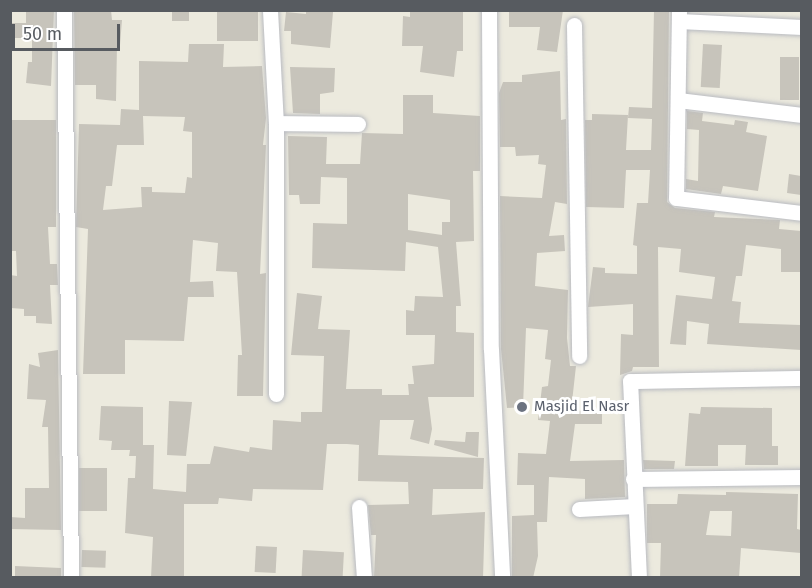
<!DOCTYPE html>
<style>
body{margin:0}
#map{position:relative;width:812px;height:588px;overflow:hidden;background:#eceade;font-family:"Fira Sans",sans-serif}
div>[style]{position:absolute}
.building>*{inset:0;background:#c7c4bb;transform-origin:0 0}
.roads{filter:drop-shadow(0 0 2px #b9bbc1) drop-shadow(0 0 2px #b9bbc1)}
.minor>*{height:15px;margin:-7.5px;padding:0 7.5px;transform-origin:7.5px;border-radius:7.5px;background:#fff}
.dots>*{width:16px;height:16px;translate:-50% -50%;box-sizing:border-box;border:3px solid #fff;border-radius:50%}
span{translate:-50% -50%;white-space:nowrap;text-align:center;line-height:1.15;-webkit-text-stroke:6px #fff;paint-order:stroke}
.worship-label{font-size:15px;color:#5b616d}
.left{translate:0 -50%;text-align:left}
.frame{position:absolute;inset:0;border:12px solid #575b60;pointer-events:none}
.scale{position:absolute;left:12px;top:24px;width:108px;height:27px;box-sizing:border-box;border:3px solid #575b60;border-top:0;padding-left:8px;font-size:18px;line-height:21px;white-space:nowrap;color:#575b60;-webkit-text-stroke:4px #fff;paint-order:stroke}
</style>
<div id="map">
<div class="building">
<div style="clip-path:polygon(26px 10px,54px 10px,51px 86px,26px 83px,28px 62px,32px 62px,32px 38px,10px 38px,10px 23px,26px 23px)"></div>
<div style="clip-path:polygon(74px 10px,111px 10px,112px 20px,122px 20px,120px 45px,117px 45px,116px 101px,96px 99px,96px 85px,75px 85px)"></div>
<div style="left:172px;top:10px;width:17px;height:11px"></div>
<div style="left:217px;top:10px;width:41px;height:31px"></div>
<div style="clip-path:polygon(306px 10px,333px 12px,330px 48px,291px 44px,291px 31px,284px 31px,286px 12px,306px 14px)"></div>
<div style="clip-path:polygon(410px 10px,463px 10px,463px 51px,457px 51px,454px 77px,420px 72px,423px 46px,402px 46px,403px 16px,410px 17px)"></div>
<div style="clip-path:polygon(509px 10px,563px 10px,557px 52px,537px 50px,540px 27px,509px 27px)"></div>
<div style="clip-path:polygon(654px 10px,669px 10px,667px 202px,675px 208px,715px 212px,714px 217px,780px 220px,779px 229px,801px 231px,801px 272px,781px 272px,781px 249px,746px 245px,742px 276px,736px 276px,732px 301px,741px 302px,739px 323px,801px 325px,801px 350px,707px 344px,709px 324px,687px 321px,686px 345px,670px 344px,676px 295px,712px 299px,715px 277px,679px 272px,681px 249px,658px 247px,659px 367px,633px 367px,632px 371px,620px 375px,621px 334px,633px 335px,633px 304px,588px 307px,593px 267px,605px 268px,605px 273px,637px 274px,637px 246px,633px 245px,637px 203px,648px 203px,650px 170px,626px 170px,624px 208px,586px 207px,585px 120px,592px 120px,592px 114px,628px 115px,626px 150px,651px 150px,652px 119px,628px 118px,629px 107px,652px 108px)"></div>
<div style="clip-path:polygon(evenodd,189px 44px,224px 44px,223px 67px,262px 66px,266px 118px,263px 145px,266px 145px,260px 274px,266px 273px,263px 396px,237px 396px,238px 355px,242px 355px,237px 272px,216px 271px,218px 243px,193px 240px,190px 282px,213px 281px,214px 297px,188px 297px,184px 341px,125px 340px,125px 374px,83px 374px,88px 229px,76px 227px,79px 124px,120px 125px,121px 109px,139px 110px,139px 61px,188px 62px,189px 44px,143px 116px,185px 117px,183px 131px,192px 132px,192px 178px,187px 177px,185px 193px,152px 192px,152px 187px,141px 187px,142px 207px,103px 210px,106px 186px,112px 186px,117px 145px,144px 145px,143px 116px)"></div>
<div style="left:703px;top:44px;width:19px;height:43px;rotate:3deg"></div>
<div style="left:780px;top:57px;width:19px;height:43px"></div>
<div style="clip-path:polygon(290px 67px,335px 68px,334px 92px,320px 94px,320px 114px,293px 113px)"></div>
<div style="clip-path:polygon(560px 71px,561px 120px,566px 119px,567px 204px,555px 202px,549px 236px,564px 235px,565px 251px,537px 253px,535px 286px,568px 290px,567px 338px,570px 366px,576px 366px,571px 411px,602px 410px,602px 424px,575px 424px,570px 461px,624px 460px,625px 497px,585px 499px,585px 479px,549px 477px,547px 522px,537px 522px,538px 556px,533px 578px,512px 578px,512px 516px,534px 515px,534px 485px,517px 485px,518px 453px,546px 454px,550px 421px,538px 420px,542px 387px,548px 386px,551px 360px,545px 359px,548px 330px,526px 328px,523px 407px,507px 408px,501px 349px,500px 196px,542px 198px,546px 165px,538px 164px,539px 155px,516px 156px,515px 147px,500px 147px,499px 93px,503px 82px,522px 82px,522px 75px)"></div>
<div style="clip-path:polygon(evenodd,403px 95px,433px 95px,433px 113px,480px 116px,480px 171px,473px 171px,474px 241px,456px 242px,461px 306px,456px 306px,456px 332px,474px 333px,474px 397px,428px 397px,432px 429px,429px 444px,410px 439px,414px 420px,380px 420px,378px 455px,484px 458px,483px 489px,433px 489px,432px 515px,485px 512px,483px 578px,374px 578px,376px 535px,371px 535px,368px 505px,409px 504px,408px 482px,358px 481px,359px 445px,347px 444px,327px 444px,323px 490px,253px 489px,252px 501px,219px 498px,218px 504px,184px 504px,184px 578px,151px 578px,153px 537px,125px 533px,128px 478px,135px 478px,136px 456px,129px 456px,130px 450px,111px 450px,112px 441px,99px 440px,101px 406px,143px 407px,143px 445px,154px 445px,153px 489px,186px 492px,187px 464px,210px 464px,214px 446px,249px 452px,250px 447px,272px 450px,273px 420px,301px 422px,301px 412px,322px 412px,324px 356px,291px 355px,297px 293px,322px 296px,318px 329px,350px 330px,346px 389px,382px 389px,382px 395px,409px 395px,408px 384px,414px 384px,412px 366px,434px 364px,435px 335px,406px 335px,406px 310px,414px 311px,415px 296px,443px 297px,438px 247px,406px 242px,405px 271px,312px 268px,313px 223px,347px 224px,347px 178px,321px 177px,320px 204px,300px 204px,299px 195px,289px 195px,288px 136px,327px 137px,326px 164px,360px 164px,362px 133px,403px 134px,403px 95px,408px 194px,450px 200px,450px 222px,442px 222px,442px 235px,408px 230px,408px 194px)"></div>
<div style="clip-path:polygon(687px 111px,703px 113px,702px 121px,734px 125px,735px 120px,748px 122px,746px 132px,767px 136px,758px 191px,723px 186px,721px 194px,686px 189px,686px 179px,698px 181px,699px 130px,687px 129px)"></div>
<div style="clip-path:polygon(10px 120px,56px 120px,56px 227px,48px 227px,50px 264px,57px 264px,58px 285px,50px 285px,52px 324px,36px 323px,36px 316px,24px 316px,24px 309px,11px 308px,10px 275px,17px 276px,16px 251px,10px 251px)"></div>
<div style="clip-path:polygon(789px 174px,801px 176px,801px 195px,787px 193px)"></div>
<div style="clip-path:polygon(58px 350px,61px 530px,10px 529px,10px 517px,25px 518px,25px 488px,49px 488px,48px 427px,42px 427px,46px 400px,27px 399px,29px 364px,40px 367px,38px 353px)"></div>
<div style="clip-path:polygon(169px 401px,192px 402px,186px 456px,167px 455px)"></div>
<div style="clip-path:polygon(701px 407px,772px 408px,772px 446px,778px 446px,778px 465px,745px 465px,746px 445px,718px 445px,718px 466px,685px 466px,689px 413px,700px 414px)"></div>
<div style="clip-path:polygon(466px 432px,479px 432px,478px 457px,434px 445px,435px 440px,465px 442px)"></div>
<div style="clip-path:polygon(643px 460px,675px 461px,674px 469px,644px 469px)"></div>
<div style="left:79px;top:468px;width:28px;height:43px"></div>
<div style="clip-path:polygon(evenodd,726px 492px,798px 494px,797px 529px,801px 530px,801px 553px,741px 548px,739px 578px,660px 578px,661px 543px,647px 543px,647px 504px,677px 504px,678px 494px,726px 495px,726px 492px,710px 511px,732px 511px,731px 536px,706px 535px,710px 511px)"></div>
<div style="left:256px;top:546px;width:21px;height:26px;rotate:3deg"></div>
<div style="left:82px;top:550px;width:24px;height:17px;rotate:2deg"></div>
<div style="left:303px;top:550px;width:41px;height:27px;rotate:3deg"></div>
<div style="clip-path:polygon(15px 566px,61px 568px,61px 578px,15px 578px)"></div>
</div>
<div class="roads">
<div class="minor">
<div style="left:64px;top:10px;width:568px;rotate:89.29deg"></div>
<div style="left:270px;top:10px;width:113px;rotate:87deg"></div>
<div style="left:276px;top:123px;width:271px;rotate:90deg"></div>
<div style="left:489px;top:10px;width:339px;rotate:89.7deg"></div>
<div style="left:491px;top:349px;width:229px;rotate:87.2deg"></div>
<div style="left:679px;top:10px;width:188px;rotate:90.9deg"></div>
<div style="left:676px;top:198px;width:127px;rotate:6.8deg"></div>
<div style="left:679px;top:21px;width:123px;rotate:2.8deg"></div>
<div style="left:574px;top:25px;width:331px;rotate:89.1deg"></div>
<div style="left:678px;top:100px;width:125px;rotate:6.9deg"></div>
<div style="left:276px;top:123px;width:82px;rotate:0.7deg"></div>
<div style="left:633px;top:479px;width:169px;rotate:-0.7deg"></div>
<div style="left:359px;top:507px;width:71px;rotate:86deg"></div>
<div style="left:579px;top:509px;width:56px;rotate:-3.1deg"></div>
<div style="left:639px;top:578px;width:197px;rotate:-92.6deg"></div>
<div style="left:630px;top:381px;width:172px;rotate:-1deg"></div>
</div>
</div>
<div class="dots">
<div style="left:522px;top:407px;background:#6b7280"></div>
</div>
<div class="worship-label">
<span class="left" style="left:534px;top:407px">Masjid El Nasr</span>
</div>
<div class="frame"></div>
<div class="scale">50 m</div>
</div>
